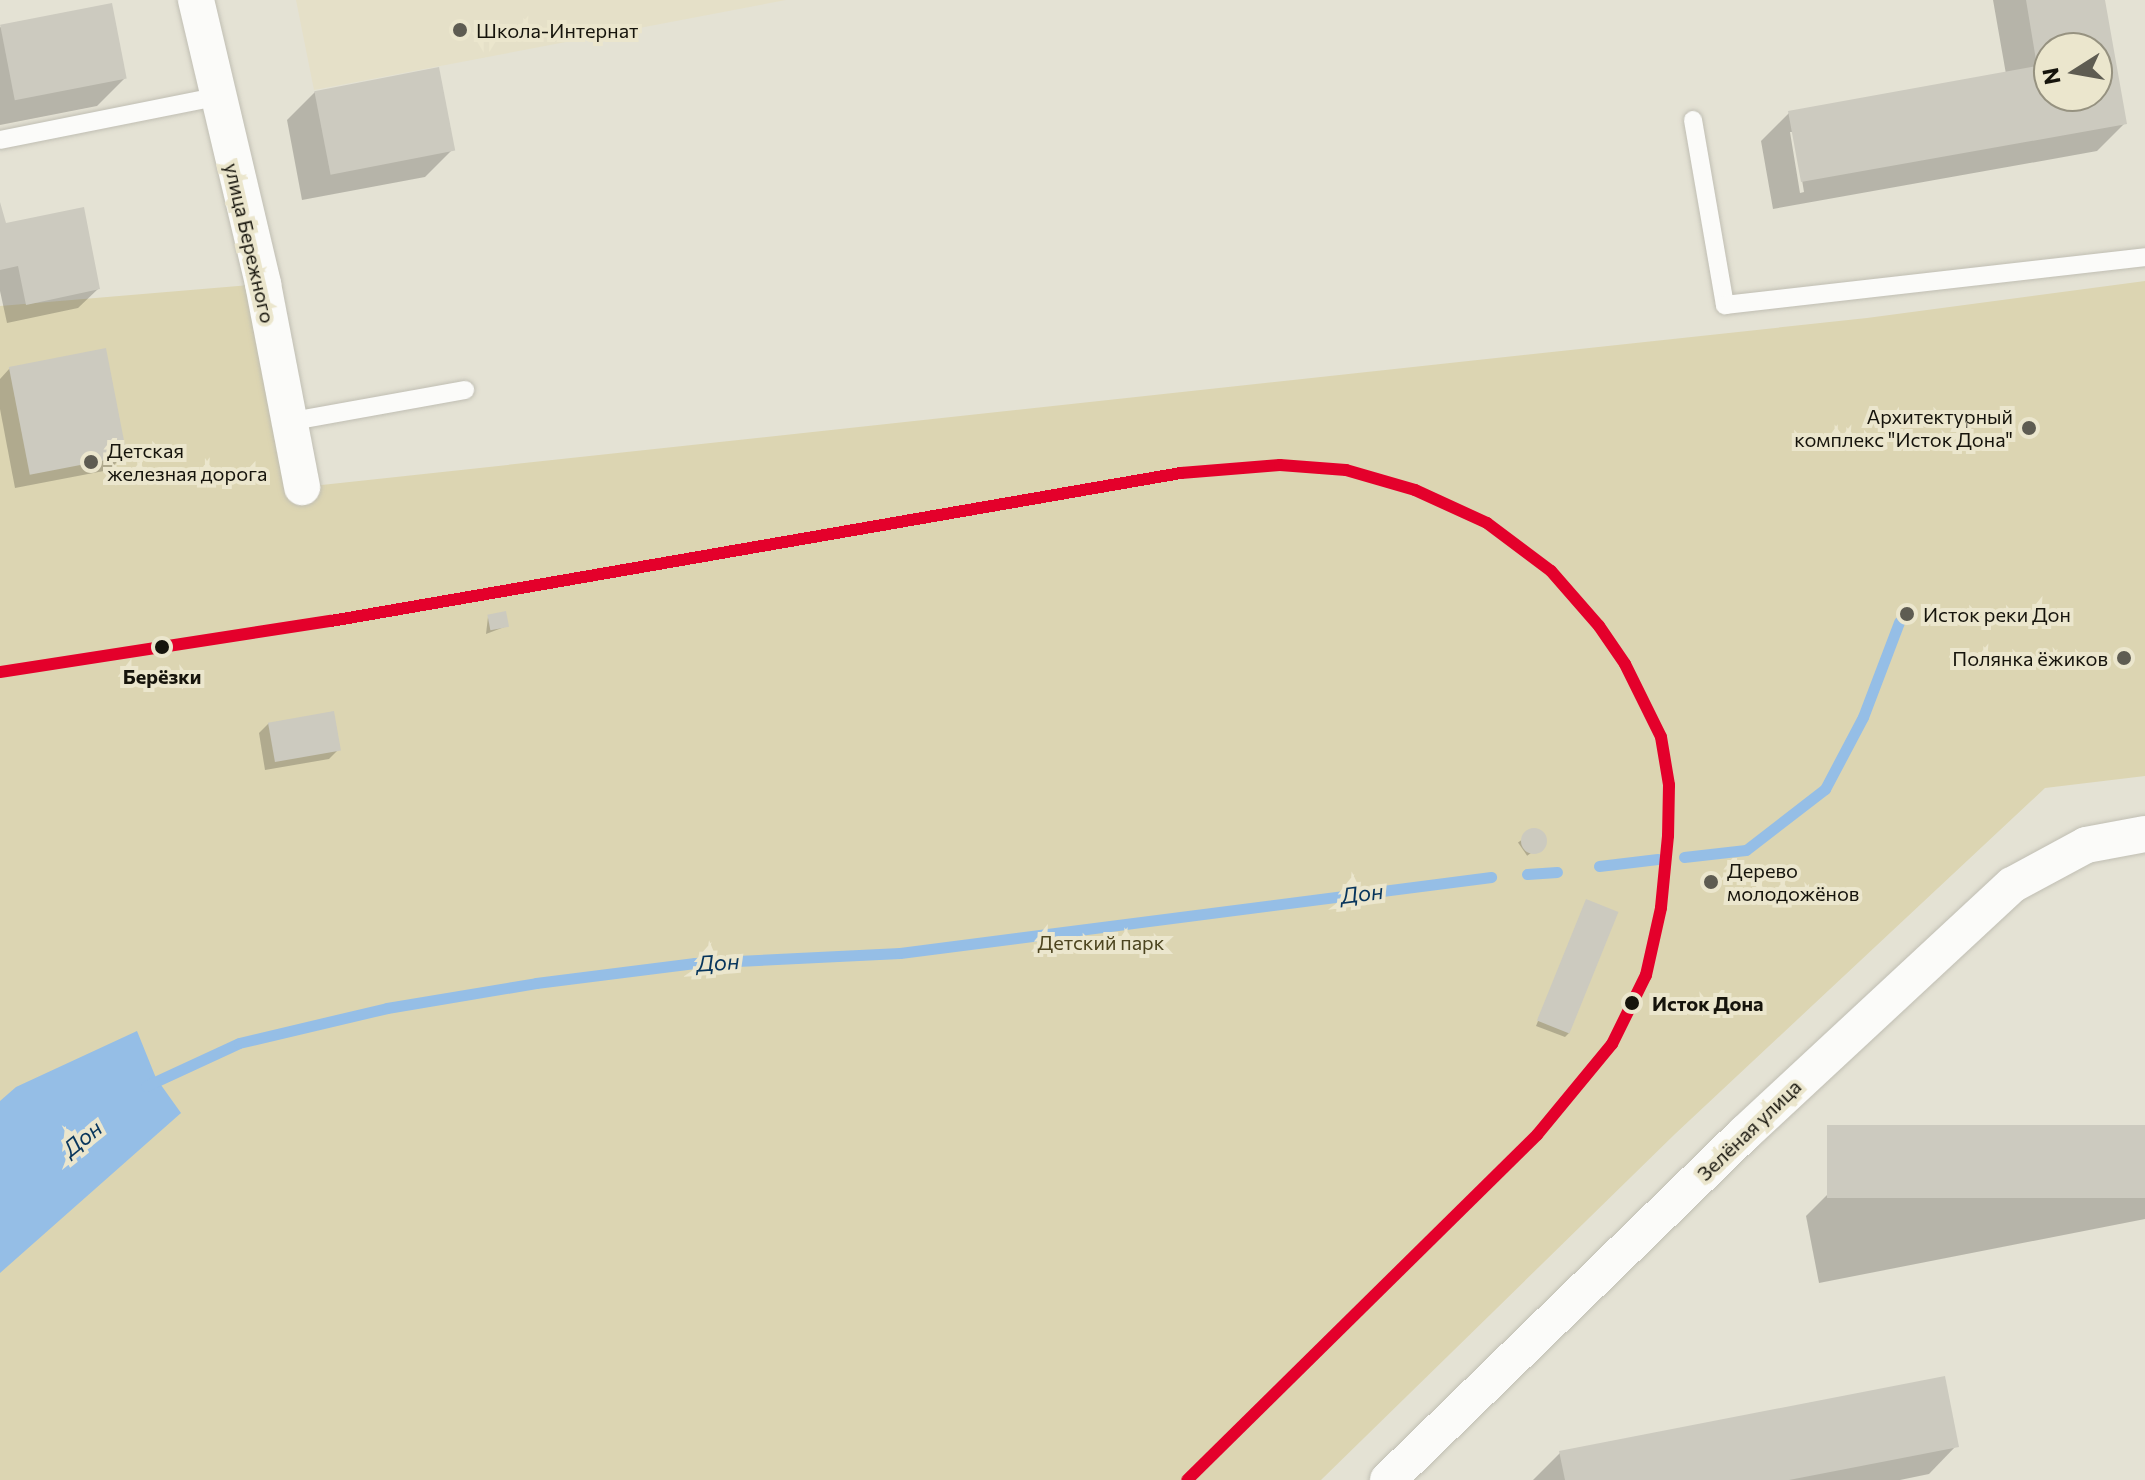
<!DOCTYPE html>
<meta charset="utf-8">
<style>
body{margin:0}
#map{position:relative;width:2145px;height:1480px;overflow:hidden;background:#e4e2d4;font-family:Commissioner,sans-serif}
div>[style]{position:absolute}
.built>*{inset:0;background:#e5e0c8}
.green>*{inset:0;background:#dcd5b2}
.water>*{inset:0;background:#95bee6}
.shadow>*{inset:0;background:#0003;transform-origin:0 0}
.stream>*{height:11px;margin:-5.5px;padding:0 5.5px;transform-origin:5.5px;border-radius:5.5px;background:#95bee6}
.building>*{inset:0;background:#cccabf;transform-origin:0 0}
.round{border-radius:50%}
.roads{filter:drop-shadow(0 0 2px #c0beb3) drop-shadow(0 0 2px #c0beb3)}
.service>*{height:18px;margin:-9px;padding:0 9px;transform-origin:9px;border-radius:9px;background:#fbfbf9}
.minor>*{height:36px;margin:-18px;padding:0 18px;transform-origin:18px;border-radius:18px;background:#fbfbf9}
.rail-1>*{height:12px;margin:-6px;padding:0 6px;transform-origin:6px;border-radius:6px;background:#e4002b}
.dots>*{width:22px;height:22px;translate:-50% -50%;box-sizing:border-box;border:4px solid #ebe6cd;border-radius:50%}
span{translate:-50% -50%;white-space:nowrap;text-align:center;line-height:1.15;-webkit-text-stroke:8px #ebe6cd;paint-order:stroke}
.poi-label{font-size:20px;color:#16140c}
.left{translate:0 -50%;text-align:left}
.right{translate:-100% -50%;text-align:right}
.street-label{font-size:20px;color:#16140c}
.stop-label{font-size:20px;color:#16140c;font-weight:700}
.park-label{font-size:20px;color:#4c441f}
.water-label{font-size:22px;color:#07355c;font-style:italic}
.north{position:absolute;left:2033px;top:32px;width:80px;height:80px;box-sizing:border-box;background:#ebe6cd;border:2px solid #969280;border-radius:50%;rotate:259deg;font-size:22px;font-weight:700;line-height:32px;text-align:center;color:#16140c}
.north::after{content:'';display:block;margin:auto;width:28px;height:36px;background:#5e5c52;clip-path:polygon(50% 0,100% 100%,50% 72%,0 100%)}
</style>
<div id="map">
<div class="built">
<div style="clip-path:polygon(296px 0,786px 0,314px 90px)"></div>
</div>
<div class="green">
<div style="clip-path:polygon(2145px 281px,2145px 776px,2045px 788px,1675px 1134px,1321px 1480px,0 1480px,0 306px,263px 284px,303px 487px,1867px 318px)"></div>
</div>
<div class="water">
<div style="clip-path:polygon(137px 1031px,156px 1078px,181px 1113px,0 1273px,0 1101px,16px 1087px)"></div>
</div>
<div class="shadow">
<div style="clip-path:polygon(evenodd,1993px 0,2103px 0,2125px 123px,2097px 151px,1773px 209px,1761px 141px,1789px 113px,2006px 74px,1993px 0,2049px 48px,2097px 48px,2097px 96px,2049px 96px,2049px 48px,1993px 0,1790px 132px,1794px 132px,1804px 192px,1800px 193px,1790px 132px)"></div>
<div style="clip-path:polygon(0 27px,125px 78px,97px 106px,0 125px)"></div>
<div style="clip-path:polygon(315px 92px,453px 149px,425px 177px,302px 200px,287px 120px)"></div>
<div style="clip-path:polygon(0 205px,4px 226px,98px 289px,78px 308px,7px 323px,0 291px)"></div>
<div style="clip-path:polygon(10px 368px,124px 455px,109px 470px,15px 488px,0 409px,0 379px)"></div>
<div style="clip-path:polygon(488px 617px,507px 626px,486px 634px)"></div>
<div style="clip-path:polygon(269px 723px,339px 749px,329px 759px,265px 770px,259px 733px)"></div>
<div style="left:1536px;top:830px;width:16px;height:22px;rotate:55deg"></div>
<div style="clip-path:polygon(1586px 901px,1569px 1033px,1565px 1037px,1536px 1026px)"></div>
<div style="clip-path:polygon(2145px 1127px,2145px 1219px,1819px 1283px,1806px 1216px,1834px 1188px)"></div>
<div style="clip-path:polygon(1956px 1446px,1929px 1474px,1900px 1480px,1533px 1480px,1560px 1453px)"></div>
</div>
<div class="stream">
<div style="left:1684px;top:857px;width:62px;rotate:-6.4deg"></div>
<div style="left:1746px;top:850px;width:100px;rotate:-37.7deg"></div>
<div style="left:1825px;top:789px;width:81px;rotate:-62.2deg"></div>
<div style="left:1863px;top:717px;width:102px;rotate:-69.2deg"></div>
<div style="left:1599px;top:866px;width:59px;rotate:-6.8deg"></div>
<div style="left:1527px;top:874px;width:30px;rotate:-4deg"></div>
<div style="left:146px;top:1086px;width:102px;rotate:-24.8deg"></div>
<div style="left:239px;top:1043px;width:152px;rotate:-13.3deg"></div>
<div style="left:387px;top:1008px;width:151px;rotate:-9.5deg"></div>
<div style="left:536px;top:983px;width:160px;rotate:-7.2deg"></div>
<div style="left:695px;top:963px;width:205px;rotate:-2.8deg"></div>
<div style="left:900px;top:953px;width:596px;rotate:-7.33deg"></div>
</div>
<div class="building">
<div style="clip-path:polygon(evenodd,2026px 0,2105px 0,2127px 124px,1801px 182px,1788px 111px,2037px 66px,2026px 0,2049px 48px,2097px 48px,2097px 96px,2049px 96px,2049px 48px)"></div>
<div style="left:112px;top:3px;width:77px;height:114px;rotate:79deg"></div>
<div style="left:439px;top:67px;width:85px;height:127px;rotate:79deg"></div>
<div style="clip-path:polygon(0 202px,6px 223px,84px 207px,100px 289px,26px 305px,18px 266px,0 270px)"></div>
<div style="left:106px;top:348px;width:110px;height:99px;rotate:79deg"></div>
<div style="left:506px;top:611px;width:16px;height:19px;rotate:79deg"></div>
<div style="left:334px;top:711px;width:40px;height:67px;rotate:80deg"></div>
<div class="round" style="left:1521px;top:828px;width:26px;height:26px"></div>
<div style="left:1586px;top:899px;width:35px;height:131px;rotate:22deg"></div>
<div style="left:2145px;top:1125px;width:73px;height:318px;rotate:90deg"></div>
<div style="clip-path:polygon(1945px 1376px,1959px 1447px,1789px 1480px,1565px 1480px,1559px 1451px)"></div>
</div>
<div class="roads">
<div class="service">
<div style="left:1693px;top:120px;width:188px;rotate:80.2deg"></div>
<div style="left:1725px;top:305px;width:423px;rotate:-6.5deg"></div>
<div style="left:0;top:140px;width:219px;rotate:-11.3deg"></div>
<div style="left:287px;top:422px;width:181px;rotate:-10.2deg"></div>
</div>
<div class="minor">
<div style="left:196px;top:0;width:292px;rotate:76.7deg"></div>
<div style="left:263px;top:284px;width:207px;rotate:79.1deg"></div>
<div style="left:1388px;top:1480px;width:498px;rotate:-44.2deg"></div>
<div style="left:1745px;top:1133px;width:364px;rotate:-42.9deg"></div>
<div style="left:2012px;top:885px;width:84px;rotate:-28.4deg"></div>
<div style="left:2086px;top:845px;width:60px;rotate:-10.6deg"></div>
</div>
</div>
<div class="rail-1">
<div style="left:0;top:672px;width:335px;rotate:-8.8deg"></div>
<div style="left:331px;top:621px;width:863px;rotate:-9.88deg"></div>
<div style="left:1181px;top:473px;width:99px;rotate:-4.6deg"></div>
<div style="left:1280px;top:465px;width:66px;rotate:4.3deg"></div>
<div style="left:1346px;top:470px;width:72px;rotate:16.2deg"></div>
<div style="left:1415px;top:490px;width:79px;rotate:24.6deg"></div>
<div style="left:1487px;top:523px;width:80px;rotate:36.9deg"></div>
<div style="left:1551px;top:571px;width:73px;rotate:48.9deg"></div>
<div style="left:1599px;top:626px;width:46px;rotate:55.6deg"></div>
<div style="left:1625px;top:664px;width:81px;rotate:63.7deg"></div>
<div style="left:1661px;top:737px;width:49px;rotate:80.5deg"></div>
<div style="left:1669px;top:785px;width:51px;rotate:91.1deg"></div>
<div style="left:1668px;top:836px;width:72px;rotate:95.6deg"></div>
<div style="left:1661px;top:908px;width:69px;rotate:102.6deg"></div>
<div style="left:1646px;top:975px;width:77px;rotate:116.2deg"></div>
<div style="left:1612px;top:1044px;width:118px;rotate:129.5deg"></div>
<div style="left:1537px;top:1135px;width:491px;rotate:135.4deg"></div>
</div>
<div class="dots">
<div style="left:460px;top:30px;background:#5e5c52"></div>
<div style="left:2029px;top:428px;background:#5e5c52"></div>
<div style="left:91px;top:462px;background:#5e5c52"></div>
<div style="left:1907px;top:614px;background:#5e5c52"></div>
<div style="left:162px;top:647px;background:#16140c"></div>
<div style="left:2124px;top:658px;background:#5e5c52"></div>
<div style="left:1711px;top:882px;background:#5e5c52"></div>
<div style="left:1632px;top:1003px;background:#16140c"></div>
</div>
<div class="poi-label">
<span class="left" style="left:476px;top:30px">Школа-Интернат</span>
<span class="right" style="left:2013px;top:428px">Архитектурный<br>комплекс "Исток Дона"</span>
<span class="left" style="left:107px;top:462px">Детская<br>железная дорога</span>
<span class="left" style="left:1923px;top:614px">Исток реки Дон</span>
<span class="right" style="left:2108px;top:658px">Полянка ёжиков</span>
<span class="left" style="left:1727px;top:882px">Дерево<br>молодожёнов</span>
</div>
<div class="street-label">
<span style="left:250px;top:243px;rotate:77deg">улица Бережного</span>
<span style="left:1749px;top:1130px;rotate:-44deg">Зелёная улица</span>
</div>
<div class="stop-label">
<span style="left:162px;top:676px">Берёзки</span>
<span class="left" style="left:1652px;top:1003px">Исток Дона</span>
</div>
<div class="park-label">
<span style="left:1101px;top:942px">Детский парк</span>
</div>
<div class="water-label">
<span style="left:1362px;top:893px;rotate:-7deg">Дон</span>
<span style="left:718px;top:962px;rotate:-4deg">Дон</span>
<span style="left:82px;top:1138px;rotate:-39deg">Дон</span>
</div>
<div class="north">N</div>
</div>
